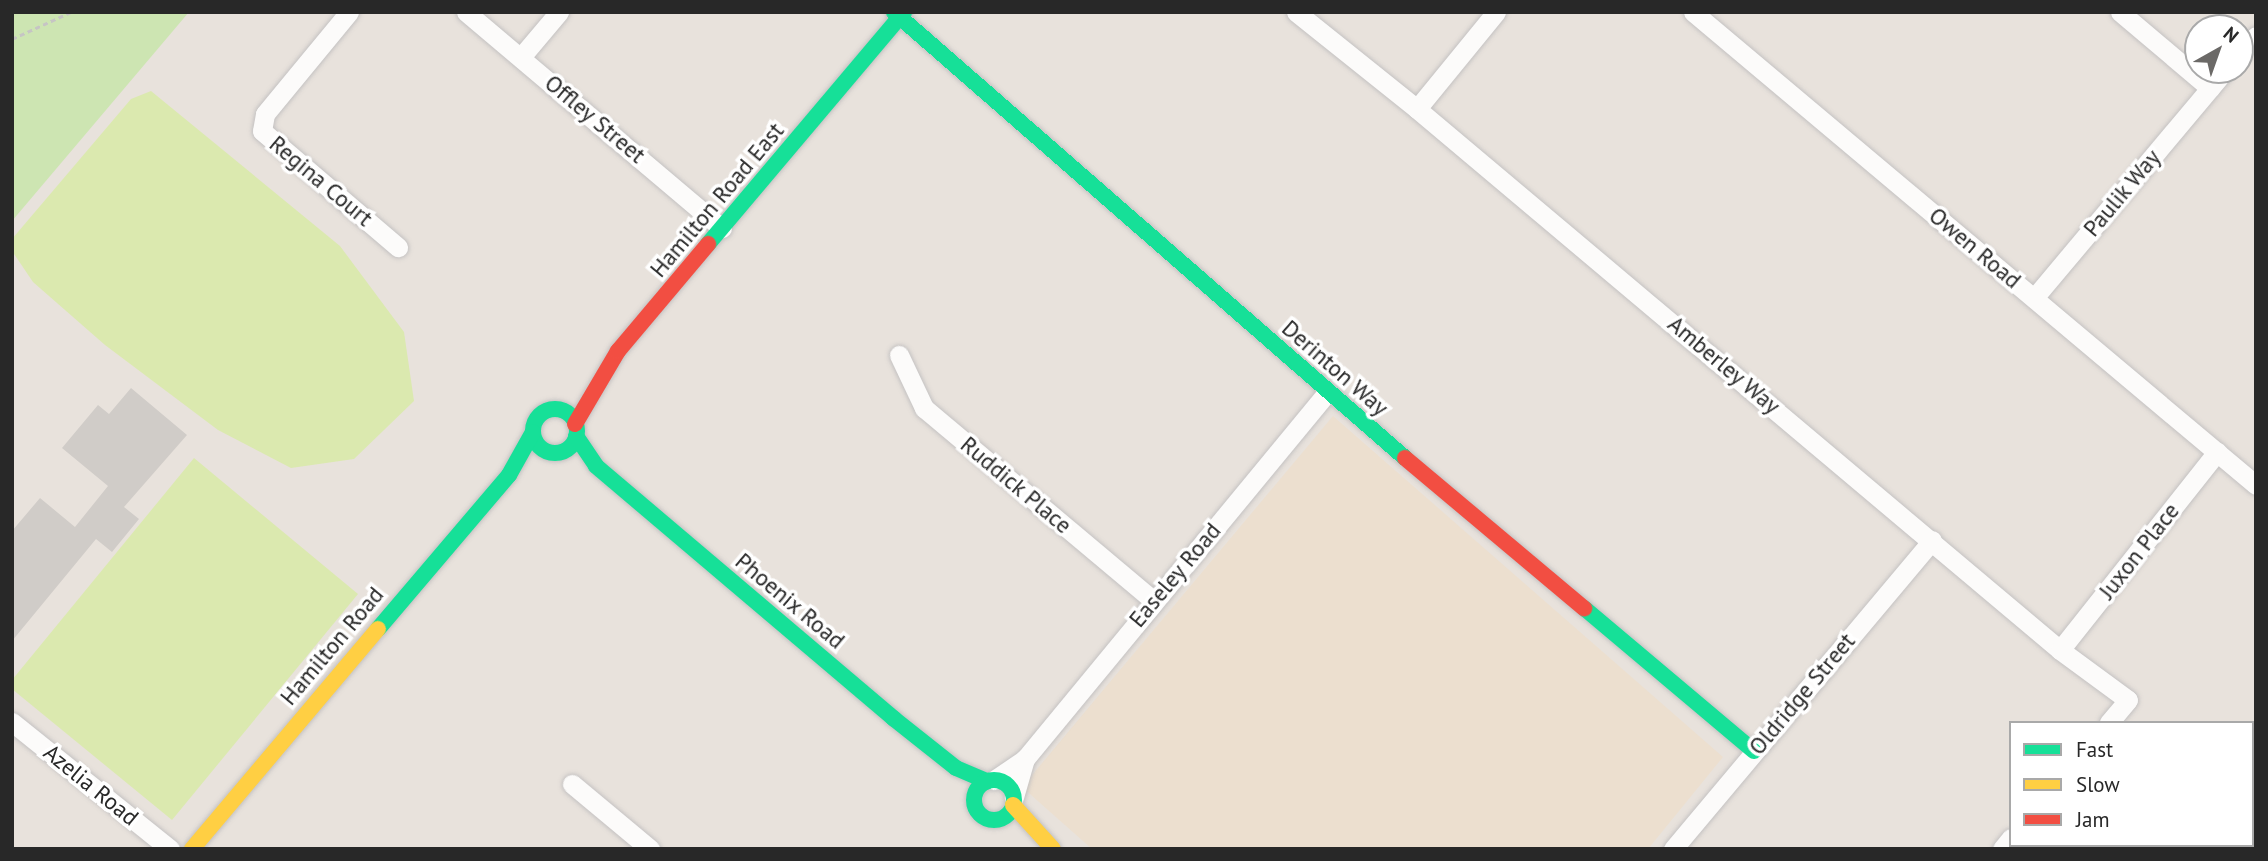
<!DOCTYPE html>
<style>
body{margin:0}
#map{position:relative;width:2268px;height:861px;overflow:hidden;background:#e8e2dc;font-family:"PT Sans",sans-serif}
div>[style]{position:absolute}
.education>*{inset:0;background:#ecdfcf}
.green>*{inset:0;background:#cde5b2}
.pitch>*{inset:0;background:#dbe9af}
.building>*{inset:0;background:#d0ccc8}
.path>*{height:2.5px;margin-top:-1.25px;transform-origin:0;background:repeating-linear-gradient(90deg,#c6c5c4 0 5px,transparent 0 8.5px)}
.roads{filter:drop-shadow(0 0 2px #c4c2c2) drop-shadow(0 0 2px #c4c2c2)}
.street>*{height:19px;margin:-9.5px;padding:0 9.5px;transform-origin:9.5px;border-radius:9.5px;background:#fcfbfa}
.fast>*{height:16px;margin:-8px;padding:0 8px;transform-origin:8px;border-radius:8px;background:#16e098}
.fast>.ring{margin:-8px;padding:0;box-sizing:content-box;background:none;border:16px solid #16e098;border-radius:50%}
.slow>*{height:16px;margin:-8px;padding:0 8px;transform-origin:8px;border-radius:8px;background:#ffcf43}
.jam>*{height:16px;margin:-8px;padding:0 8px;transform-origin:8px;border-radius:8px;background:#f24e42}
span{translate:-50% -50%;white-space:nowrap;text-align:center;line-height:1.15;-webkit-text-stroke:7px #fff;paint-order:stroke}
.street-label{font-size:23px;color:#282828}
.frame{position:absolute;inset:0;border:14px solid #282828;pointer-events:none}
.legend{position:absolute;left:2009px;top:721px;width:245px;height:126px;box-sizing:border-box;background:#fff;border:2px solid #a9a9a9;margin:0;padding:9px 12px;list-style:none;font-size:21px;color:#282828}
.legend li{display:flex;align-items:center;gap:14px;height:35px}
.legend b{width:35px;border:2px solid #a9a9a9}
.north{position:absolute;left:2184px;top:14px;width:70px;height:70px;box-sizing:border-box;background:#fff;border:2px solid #a9a9a9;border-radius:50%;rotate:40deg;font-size:19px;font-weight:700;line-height:28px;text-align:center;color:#282828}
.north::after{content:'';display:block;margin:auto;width:24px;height:32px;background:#6b6967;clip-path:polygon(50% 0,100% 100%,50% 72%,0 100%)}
</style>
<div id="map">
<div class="education">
<div style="clip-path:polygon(1333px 416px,1723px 757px,1648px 849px,1092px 849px,1022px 787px)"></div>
</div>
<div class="green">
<div style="clip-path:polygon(12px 12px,189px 12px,12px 221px)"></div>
</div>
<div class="pitch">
<div style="clip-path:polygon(151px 91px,340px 246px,404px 332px,414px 401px,354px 459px,291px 468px,218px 430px,105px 345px,33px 282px,12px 251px,12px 239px,131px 99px)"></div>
<div style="clip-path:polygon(194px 458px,358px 594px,172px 820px,12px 689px,12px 680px)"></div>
</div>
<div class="building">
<div style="clip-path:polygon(131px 388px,187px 435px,124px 507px,139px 519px,112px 552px,96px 539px,12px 641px,12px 531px,40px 498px,75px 527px,108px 486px,62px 448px,98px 405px,109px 414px)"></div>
</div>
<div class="path">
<div style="left:12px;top:39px;width:65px;rotate:-24.6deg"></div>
</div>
<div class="roads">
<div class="street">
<div style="left:349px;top:12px;width:132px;rotate:129.5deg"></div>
<div style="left:265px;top:114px;width:17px;rotate:100deg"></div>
<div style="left:262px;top:131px;width:179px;rotate:40.5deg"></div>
<div style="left:466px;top:12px;width:335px;rotate:40.2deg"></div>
<div style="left:1296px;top:12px;width:155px;rotate:38.7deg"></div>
<div style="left:1496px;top:12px;width:125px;rotate:129.2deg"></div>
<div style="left:1417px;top:109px;width:840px;rotate:40.08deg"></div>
<div style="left:2060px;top:650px;width:84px;rotate:36.3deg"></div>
<div style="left:2128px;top:700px;width:30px;rotate:130deg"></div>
<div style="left:1693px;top:12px;width:735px;rotate:40.04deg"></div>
<div style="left:2120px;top:12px;width:118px;rotate:40.2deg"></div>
<div style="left:2240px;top:53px;width:23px;rotate:-47deg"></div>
<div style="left:521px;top:57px;width:59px;rotate:-49.8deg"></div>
<div style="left:2034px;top:298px;width:297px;rotate:-50deg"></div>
<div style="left:899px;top:355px;width:59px;rotate:64.7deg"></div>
<div style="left:924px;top:408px;width:300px;rotate:40deg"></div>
<div style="left:2060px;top:650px;width:253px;rotate:-51.6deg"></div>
<div style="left:12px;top:722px;width:203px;rotate:38.8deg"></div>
<div style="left:994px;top:780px;width:37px;rotate:-34deg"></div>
<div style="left:1025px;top:759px;width:475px;rotate:-50.5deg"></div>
<div style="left:572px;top:784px;width:102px;rotate:39.8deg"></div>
<div style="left:1014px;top:797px;width:40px;rotate:-74deg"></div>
<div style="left:1673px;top:849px;width:403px;rotate:-50deg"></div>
<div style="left:2002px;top:849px;width:14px;rotate:-51deg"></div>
</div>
<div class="fast">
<div style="left:894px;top:12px;width:678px;rotate:41.11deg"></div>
<div style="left:708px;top:244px;width:304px;rotate:-49.8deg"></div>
<div class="ring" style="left:533px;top:409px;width:28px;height:28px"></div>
<div style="left:576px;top:436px;width:36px;rotate:56deg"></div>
<div style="left:596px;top:466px;width:390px;rotate:40.3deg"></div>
<div style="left:893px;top:718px;width:80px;rotate:38.4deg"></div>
<div style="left:956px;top:768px;width:34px;rotate:23deg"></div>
<div style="left:1584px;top:608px;width:222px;rotate:40.1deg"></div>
<div style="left:378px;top:629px;width:202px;rotate:-49.6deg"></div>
<div style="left:509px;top:475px;width:49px;rotate:-60.8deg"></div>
<div class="ring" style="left:974px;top:780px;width:24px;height:24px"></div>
</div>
<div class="slow">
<div style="left:1013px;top:805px;width:59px;rotate:47.7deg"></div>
<div style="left:192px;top:849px;width:288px;rotate:-49.8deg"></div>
</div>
<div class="jam">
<div style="left:575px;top:424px;width:85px;rotate:-59.5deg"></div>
<div style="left:618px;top:351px;width:140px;rotate:-49.9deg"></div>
<div style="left:1405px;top:458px;width:234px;rotate:40deg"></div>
</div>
</div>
<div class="street-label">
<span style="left:595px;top:119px;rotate:40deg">Offley Street</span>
<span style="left:321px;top:181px;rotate:40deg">Regina Court</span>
<span style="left:2122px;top:193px;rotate:-50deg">Paulik Way</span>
<span style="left:717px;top:200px;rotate:-50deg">Hamilton Road East</span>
<span style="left:1975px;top:248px;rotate:40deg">Owen Road</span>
<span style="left:1724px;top:365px;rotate:40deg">Amberley Way</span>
<span style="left:1335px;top:368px;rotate:41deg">Derinton Way</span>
<span style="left:1016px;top:485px;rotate:40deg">Ruddick Place</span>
<span style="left:2139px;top:551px;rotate:-52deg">Juxon Place</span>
<span style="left:1175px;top:575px;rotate:-50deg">Easeley Road</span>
<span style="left:790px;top:601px;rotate:40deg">Phoenix Road</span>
<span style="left:332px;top:646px;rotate:-50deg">Hamilton Road</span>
<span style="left:1802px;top:694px;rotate:-50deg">Oldridge Street</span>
<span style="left:91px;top:785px;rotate:39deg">Azelia Road</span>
</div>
<div class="frame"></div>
<ul class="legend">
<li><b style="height:9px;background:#16e098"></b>Fast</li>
<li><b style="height:9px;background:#ffcf43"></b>Slow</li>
<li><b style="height:9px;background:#f24e42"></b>Jam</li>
</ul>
<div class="north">N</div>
</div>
